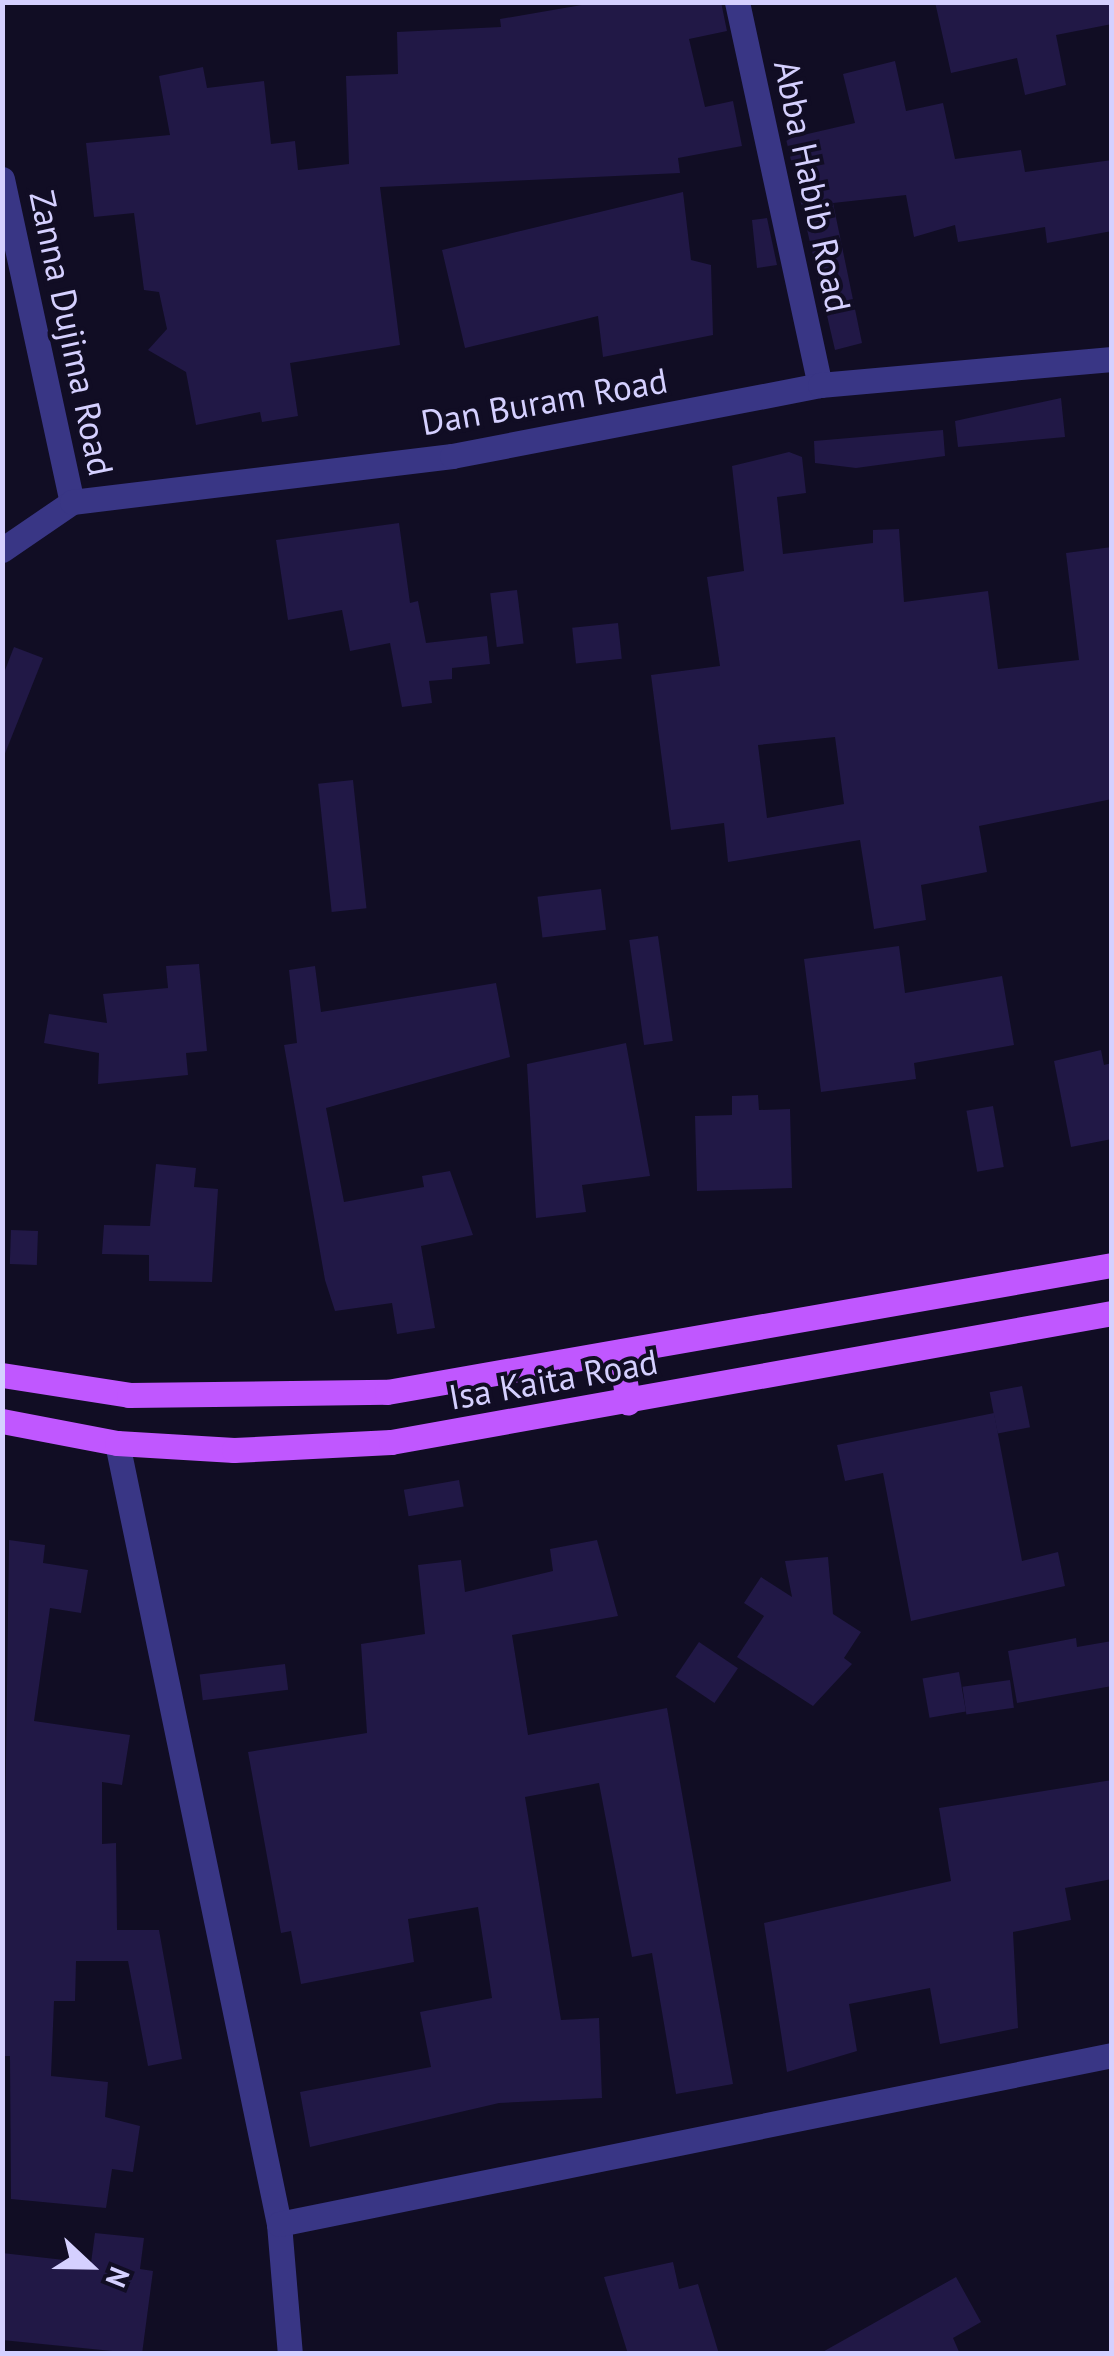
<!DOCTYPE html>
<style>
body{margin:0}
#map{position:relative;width:1114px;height:2356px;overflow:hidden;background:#110d24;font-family:"PT Sans",sans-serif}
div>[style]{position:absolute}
.building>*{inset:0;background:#211846;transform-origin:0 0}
.minor>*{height:25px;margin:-12.5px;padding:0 12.5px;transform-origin:12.5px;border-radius:12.5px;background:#393685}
.primary>*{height:25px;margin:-12.5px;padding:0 12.5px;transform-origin:12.5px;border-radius:12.5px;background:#c057ff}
span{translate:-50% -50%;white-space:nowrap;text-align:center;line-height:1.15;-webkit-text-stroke:8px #110d24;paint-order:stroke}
.street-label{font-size:35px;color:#d5d0ff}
.frame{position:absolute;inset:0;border:5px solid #d5d0ff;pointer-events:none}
.north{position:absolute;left:40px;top:2216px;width:100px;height:100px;-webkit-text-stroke:8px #110d24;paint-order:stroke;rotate:112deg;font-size:28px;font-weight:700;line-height:40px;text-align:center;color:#d5d0ff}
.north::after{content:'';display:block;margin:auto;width:35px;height:45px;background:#d5d0ff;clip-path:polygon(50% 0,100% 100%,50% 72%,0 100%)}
</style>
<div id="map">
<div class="building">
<div style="clip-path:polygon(599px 2px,721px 2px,727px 31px,689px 39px,705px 107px,733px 101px,742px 146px,678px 158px,680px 173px,380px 187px,400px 345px,290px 363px,298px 416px,262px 422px,260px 412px,196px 425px,186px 372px,148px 350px,167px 329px,159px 292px,144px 290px,134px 213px,94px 217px,86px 143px,170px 135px,159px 76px,203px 67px,207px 88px,264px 81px,271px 144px,295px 141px,298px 170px,349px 164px,346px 76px,398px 74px,397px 32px,501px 27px,500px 19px)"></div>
<div style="clip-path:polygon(935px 2px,1112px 2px,1112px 24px,1056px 35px,1066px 85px,1025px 95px,1017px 58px,951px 73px)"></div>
<div style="clip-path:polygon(895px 61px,906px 111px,943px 103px,955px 159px,1021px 150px,1025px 172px,1112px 160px,1112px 231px,1047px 243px,1045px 227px,958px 242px,955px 225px,914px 237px,906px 195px,833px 203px,862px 343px,835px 350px,786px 139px,855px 123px,843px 74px)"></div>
<div style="clip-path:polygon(683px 192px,691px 260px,711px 265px,713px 335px,603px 357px,598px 316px,465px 348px,442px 250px)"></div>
<div style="clip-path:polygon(767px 218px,777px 265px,757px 268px,752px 220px)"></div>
<div style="clip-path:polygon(1061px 398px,1065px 437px,958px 447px,955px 421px)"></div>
<div style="clip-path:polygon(943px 430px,945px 456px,856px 468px,815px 463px,814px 441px)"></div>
<div style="clip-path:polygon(evenodd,789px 452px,802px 457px,806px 493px,777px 497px,783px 554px,873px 543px,873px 530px,899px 529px,904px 602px,988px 591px,998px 669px,1079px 660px,1066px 553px,1112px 547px,1112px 799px,979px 826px,987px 872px,921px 885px,926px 920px,874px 929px,860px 840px,728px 862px,724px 823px,671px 830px,651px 675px,720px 666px,707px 577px,744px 571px,732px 466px,789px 452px,835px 737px,844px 804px,767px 818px,758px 745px,835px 737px)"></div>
<div style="clip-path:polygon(399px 523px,410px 603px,418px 601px,426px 643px,487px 636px,490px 664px,452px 668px,452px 679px,429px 681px,432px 703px,402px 707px,390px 643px,350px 651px,342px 610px,288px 620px,276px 540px)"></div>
<div style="left:517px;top:590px;width:54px;height:27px;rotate:83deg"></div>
<div style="left:618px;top:623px;width:36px;height:46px;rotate:84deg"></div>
<div style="clip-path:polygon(14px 647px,43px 658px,4px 756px,2px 678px)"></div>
<div style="left:353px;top:780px;width:129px;height:35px;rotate:84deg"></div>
<div style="left:601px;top:889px;width:41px;height:64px;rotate:83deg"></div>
<div style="left:658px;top:936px;width:106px;height:29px;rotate:82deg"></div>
<div style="clip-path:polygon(899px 946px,905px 993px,1002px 976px,1014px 1045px,914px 1063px,916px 1079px,821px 1092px,804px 959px)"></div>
<div style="clip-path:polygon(199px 964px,207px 1051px,186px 1053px,188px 1075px,98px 1084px,99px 1053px,44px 1043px,49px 1014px,107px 1023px,103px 994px,168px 988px,166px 966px)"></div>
<div style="clip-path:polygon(315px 966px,321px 1012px,496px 983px,510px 1057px,326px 1108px,344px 1202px,424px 1187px,422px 1176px,450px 1171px,473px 1235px,421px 1246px,435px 1328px,397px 1334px,392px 1303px,335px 1311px,325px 1280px,284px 1045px,297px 1043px,289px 970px)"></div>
<div style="clip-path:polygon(626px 1043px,650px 1176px,582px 1185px,586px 1212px,536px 1218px,527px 1064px)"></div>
<div style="clip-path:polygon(1101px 1050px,1104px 1065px,1112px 1063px,1112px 1139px,1071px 1147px,1054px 1061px)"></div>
<div style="clip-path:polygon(758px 1095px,759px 1110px,790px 1109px,792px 1188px,697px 1191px,695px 1116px,732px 1115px,732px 1096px)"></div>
<div style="left:993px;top:1106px;width:62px;height:27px;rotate:80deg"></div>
<div style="clip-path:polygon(156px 1164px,196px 1168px,194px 1187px,218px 1189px,212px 1282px,149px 1281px,149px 1255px,102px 1254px,104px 1225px,150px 1226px)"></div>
<div style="left:11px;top:1230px;width:27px;height:34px;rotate:2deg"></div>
<div style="left:1022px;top:1386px;width:42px;height:33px;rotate:79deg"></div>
<div style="clip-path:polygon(994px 1413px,1022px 1561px,1058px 1552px,1065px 1586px,911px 1621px,883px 1473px,845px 1481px,837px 1445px)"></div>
<div style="left:459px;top:1480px;width:27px;height:56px;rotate:80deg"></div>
<div style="clip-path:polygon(9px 1540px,45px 1545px,43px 1563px,88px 1570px,81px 1613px,50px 1608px,34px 1721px,130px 1735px,122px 1785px,102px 1782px,102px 1844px,116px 1843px,117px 1930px,159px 1930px,182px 2059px,148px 2066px,128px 1961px,76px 1961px,75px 2001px,54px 2001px,51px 2076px,108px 2082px,105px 2117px,140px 2126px,133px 2172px,112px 2169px,106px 2208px,11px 2199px,10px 2056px,2px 2056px)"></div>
<div style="clip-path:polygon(597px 1540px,618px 1616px,512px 1635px,528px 1735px,667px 1708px,733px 2084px,676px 2094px,652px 1953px,632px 1957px,599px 1783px,525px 1797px,561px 2020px,599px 2018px,602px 2098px,499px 2103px,310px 2147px,300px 2092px,431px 2067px,420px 2012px,492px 1998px,478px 1907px,408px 1919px,414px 1962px,301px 1984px,291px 1931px,281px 1933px,248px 1752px,367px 1733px,361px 1644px,425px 1634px,418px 1565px,461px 1560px,465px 1592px,553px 1571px,550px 1549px)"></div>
<div style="clip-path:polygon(828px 1557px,833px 1614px,861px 1632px,844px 1658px,852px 1664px,813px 1706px,737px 1657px,764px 1616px,744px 1603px,761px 1577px,792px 1597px,785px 1561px)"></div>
<div style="clip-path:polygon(1076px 1638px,1077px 1647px,1112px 1641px,1112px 1686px,1017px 1703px,1008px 1651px)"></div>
<div style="left:699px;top:1642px;width:47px;height:42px;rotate:34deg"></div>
<div style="left:285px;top:1664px;width:26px;height:86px;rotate:83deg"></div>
<div style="left:959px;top:1672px;width:40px;height:37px;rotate:80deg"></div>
<div style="left:1010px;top:1680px;width:28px;height:48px;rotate:82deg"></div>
<div style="clip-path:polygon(1112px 1780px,1112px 1879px,1065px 1888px,1071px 1920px,1013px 1932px,1018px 2028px,940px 2044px,930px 1988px,849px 2004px,857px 2051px,787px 2072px,764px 1923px,951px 1881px,939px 1808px)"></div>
<div style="clip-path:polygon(95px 2233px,144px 2238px,140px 2269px,153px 2271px,142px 2354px,2px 2340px,2px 2253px,91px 2263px)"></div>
<div style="clip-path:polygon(673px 2262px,679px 2289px,698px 2284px,719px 2354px,628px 2354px,604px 2277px)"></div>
<div style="clip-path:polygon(956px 2277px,981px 2322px,953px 2338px,960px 2354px,819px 2354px)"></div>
</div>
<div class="minor">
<div style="left:737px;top:2px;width:392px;rotate:77.8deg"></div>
<div style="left:2px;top:179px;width:330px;rotate:77.8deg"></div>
<div style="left:2px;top:550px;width:85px;rotate:-34.4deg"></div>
<div style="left:72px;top:502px;width:383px;rotate:-6.9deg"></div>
<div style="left:452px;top:456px;width:375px;rotate:-10.9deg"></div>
<div style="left:820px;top:385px;width:293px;rotate:-5.1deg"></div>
<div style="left:117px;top:1443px;width:798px;rotate:78.28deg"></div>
<div style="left:279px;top:2224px;width:130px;rotate:85.2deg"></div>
<div style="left:279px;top:2224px;width:850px;rotate:-11.47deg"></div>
</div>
<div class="primary">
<div style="left:621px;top:1354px;width:49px;rotate:81.9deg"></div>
<div style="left:2px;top:1375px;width:129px;rotate:8.9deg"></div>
<div style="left:129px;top:1395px;width:258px;rotate:-0.7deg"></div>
<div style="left:387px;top:1392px;width:736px;rotate:-9.94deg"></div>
<div style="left:2px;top:1421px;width:117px;rotate:10.8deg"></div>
<div style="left:117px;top:1443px;width:117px;rotate:3.4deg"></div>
<div style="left:234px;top:1450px;width:157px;rotate:-2.9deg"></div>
<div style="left:391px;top:1442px;width:732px;rotate:-10.14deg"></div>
</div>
<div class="street-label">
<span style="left:813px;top:186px;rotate:78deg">Abba Habib Road</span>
<span style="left:72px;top:333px;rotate:78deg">Zanna Dujima Road</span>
<span style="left:544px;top:401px;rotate:-10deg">Dan Buram Road</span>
<span style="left:553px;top:1379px;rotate:-10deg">Isa Kaita Road</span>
</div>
<div class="frame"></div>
<div class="north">N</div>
</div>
